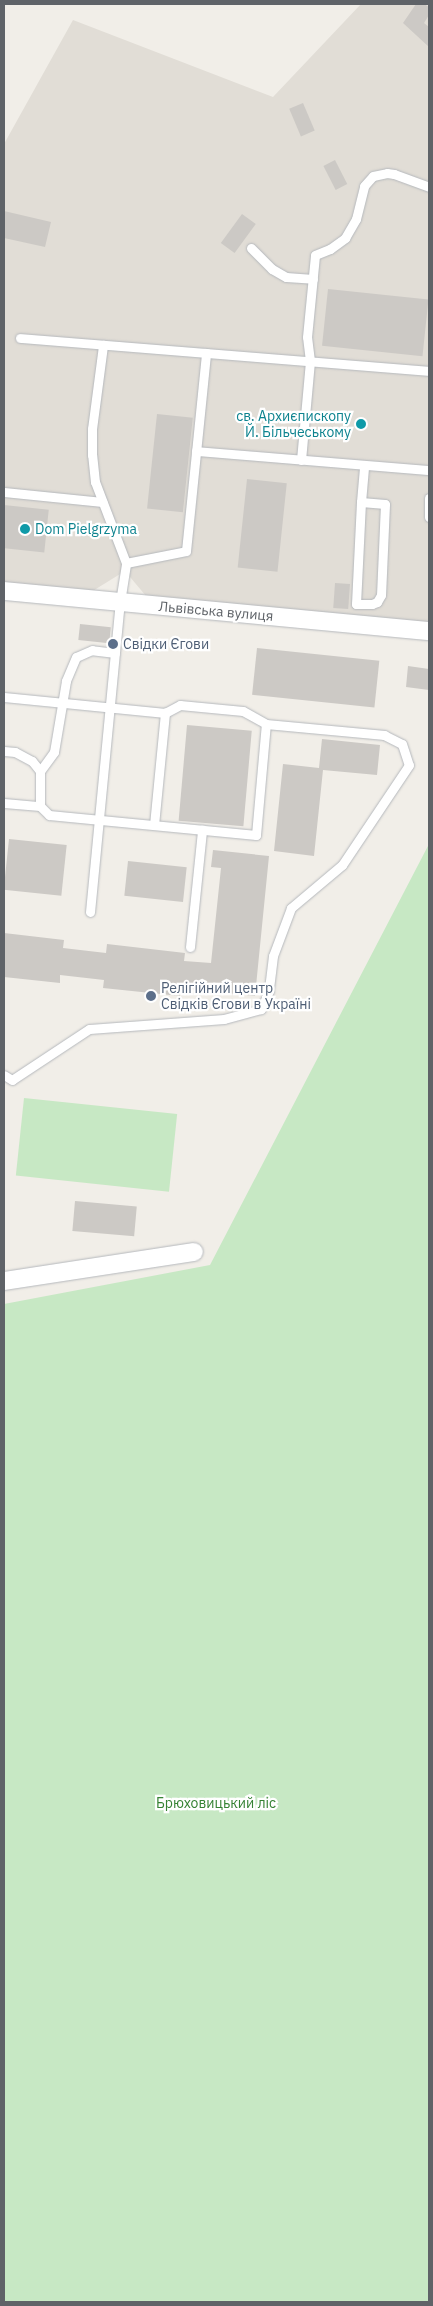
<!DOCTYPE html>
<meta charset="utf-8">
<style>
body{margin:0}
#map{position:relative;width:433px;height:2306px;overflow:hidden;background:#f1eee8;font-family:"IBM Plex Sans",sans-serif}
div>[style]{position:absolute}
.education>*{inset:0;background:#e1ddd6}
.green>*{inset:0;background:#c7e8c4;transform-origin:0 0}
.building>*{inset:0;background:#ccc9c5;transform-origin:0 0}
.roads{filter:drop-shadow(0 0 1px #b5b8bc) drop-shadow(0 0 1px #b5b8bc)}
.lane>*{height:9px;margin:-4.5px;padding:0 4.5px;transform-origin:4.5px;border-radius:4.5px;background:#fff}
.street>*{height:18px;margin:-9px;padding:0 9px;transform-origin:9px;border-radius:9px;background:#fff}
.dots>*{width:14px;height:14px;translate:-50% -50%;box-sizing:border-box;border:2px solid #fff;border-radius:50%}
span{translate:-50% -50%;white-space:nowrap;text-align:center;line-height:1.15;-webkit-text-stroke:4.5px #fff;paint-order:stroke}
.culture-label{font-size:14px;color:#0d838f}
.right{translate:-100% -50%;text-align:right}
.left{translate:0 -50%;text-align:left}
.street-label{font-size:14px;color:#5f6368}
.service-label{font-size:14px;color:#4e5e75}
.park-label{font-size:14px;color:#358233}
.frame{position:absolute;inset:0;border:5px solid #5f6368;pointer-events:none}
</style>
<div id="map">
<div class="education">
<div style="clip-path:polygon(361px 4px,429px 4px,429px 622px,146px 596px,125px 571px,91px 592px,4px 583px,4px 144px,73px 20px,273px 97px)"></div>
</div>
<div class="green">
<div style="clip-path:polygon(429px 844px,429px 2302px,4px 2302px,4px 1304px,210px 1265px)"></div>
<div style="left:24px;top:1098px;width:154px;height:78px;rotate:6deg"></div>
</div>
<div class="building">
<div style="clip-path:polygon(416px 4px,424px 4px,429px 7px,429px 15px,424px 23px,429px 27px,429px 47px,403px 23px)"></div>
<div style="left:303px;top:103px;width:30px;height:15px;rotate:67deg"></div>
<div style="left:335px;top:160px;width:27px;height:13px;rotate:63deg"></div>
<div style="clip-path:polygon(4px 211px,51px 222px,45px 247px,4px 238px)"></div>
<div style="left:242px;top:214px;width:17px;height:36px;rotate:36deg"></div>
<div style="left:328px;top:289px;width:101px;height:57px;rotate:6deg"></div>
<div style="left:157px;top:414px;width:36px;height:95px;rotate:6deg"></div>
<div style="left:247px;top:479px;width:40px;height:89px;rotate:6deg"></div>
<div style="left:4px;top:505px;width:45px;height:43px;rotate:6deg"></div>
<div style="left:335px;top:583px;width:15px;height:25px;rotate:4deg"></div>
<div style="left:80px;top:624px;width:31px;height:16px;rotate:6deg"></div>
<div style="left:257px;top:648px;width:123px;height:47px;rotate:6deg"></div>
<div style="clip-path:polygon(408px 666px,429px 669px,429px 690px,406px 687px)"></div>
<div style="left:187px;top:725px;width:65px;height:96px;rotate:5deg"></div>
<div style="clip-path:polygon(322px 739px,380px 745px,377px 775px,323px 770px,314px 856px,274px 851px,283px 764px,319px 768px)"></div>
<div style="left:9px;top:839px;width:58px;height:51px;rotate:6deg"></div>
<div style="clip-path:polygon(213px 850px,269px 856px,255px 996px,181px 988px,180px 996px,103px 988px,104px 980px,60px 975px,60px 983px,4px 977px,4px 933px,64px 940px,63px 948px,106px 953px,107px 944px,185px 953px,184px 961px,211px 963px,221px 868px,211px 867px)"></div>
<div style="left:128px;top:861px;width:59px;height:35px;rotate:6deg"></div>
<div style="left:75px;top:1201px;width:62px;height:30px;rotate:5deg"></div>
</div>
<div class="roads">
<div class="lane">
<div style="left:251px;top:248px;width:30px;rotate:45deg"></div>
<div style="left:272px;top:269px;width:16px;rotate:30deg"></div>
<div style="left:286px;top:277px;width:27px;rotate:4deg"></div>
<div style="left:20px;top:338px;width:410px;rotate:4.6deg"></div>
<div style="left:196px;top:451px;width:234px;rotate:4.7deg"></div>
<div style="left:301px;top:460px;width:99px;rotate:-84.8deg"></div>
<div style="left:310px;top:361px;width:24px;rotate:-97deg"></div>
<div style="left:307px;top:337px;width:82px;rotate:-84.4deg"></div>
<div style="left:315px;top:255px;width:16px;rotate:-22deg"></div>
<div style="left:330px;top:249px;width:19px;rotate:-36deg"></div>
<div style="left:345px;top:238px;width:22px;rotate:-60deg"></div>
<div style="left:356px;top:219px;width:34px;rotate:-76deg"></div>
<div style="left:364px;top:186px;width:13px;rotate:-48deg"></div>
<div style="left:373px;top:176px;width:14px;rotate:-12deg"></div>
<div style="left:387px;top:173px;width:7px;rotate:8deg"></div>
<div style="left:394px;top:174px;width:37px;rotate:20deg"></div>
<div style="left:4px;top:492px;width:99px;rotate:5.8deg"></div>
<div style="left:429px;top:498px;width:19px;rotate:90deg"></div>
<div style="left:361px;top:502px;width:24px;rotate:5deg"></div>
<div style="left:385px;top:504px;width:91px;rotate:92.5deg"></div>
<div style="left:381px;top:595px;width:8px;rotate:120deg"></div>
<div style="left:377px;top:602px;width:5px;rotate:158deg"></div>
<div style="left:372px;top:604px;width:16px;rotate:180deg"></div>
<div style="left:356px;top:604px;width:102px;rotate:-87.2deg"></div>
<div style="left:361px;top:502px;width:37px;rotate:-85deg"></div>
<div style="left:126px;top:563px;width:61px;rotate:-11.3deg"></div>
<div style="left:186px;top:551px;width:199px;rotate:-84.2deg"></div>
<div style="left:115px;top:653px;width:23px;rotate:-173deg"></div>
<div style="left:92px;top:650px;width:17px;rotate:156deg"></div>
<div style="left:76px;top:657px;width:26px;rotate:113deg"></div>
<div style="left:66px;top:681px;width:72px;rotate:99.6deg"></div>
<div style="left:54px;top:752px;width:24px;rotate:126deg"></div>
<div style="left:40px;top:771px;width:35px;rotate:90deg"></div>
<div style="left:40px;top:806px;width:13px;rotate:45deg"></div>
<div style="left:49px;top:815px;width:208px;rotate:5.5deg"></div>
<div style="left:256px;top:835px;width:111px;rotate:-84.9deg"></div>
<div style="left:4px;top:697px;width:162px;rotate:5.7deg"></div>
<div style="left:165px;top:713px;width:17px;rotate:-28deg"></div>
<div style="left:180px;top:705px;width:63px;rotate:5.4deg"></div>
<div style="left:243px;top:711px;width:26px;rotate:29deg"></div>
<div style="left:266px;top:724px;width:119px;rotate:5.3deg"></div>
<div style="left:384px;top:735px;width:20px;rotate:27deg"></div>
<div style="left:402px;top:744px;width:22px;rotate:72deg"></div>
<div style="left:409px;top:765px;width:120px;rotate:123.8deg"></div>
<div style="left:342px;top:865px;width:67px;rotate:139.9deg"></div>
<div style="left:291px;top:908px;width:51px;rotate:110.6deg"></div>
<div style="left:273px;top:956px;width:35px;rotate:97deg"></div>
<div style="left:269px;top:991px;width:20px;rotate:114deg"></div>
<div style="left:261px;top:1009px;width:38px;rotate:165deg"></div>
<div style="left:224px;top:1019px;width:135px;rotate:175.8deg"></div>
<div style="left:89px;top:1029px;width:92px;rotate:146.5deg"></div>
<div style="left:12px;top:1080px;width:9px;rotate:-148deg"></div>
<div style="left:4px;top:751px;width:11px;rotate:5deg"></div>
<div style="left:15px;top:752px;width:19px;rotate:28deg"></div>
<div style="left:32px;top:761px;width:13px;rotate:51deg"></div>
<div style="left:4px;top:803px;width:36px;rotate:5deg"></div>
<div style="left:154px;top:825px;width:113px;rotate:-84.4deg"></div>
<div style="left:90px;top:912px;width:311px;rotate:-84.5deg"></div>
<div style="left:120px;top:602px;width:39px;rotate:-81deg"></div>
<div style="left:126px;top:563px;width:87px;rotate:-110.9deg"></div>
<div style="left:95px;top:482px;width:27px;rotate:-96deg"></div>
<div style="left:92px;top:455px;width:26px;rotate:-90deg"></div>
<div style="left:92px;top:429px;width:85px;rotate:-82.5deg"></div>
<div style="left:190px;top:947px;width:118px;rotate:-84.1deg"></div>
</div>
<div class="street">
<div style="left:4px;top:591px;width:427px;rotate:5.4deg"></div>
<div style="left:4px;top:1281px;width:192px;rotate:-8.7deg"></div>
</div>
</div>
<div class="dots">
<div style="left:361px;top:424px;background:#0f9aa8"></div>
<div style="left:25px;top:529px;background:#0f9aa8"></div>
<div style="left:113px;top:644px;background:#5c6f8a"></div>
<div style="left:151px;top:996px;background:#5c6f8a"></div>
</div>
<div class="culture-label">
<span class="right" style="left:351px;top:424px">св. Архиєпископу<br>Й. Більчеському</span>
<span class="left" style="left:35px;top:529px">Dom Pielgrzyma</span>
</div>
<div class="street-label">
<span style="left:216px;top:611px;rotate:5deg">Львівська вулиця</span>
</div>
<div class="service-label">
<span class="left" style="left:123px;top:644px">Свідки Єгови</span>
<span class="left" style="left:161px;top:996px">Релігійний центр<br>Свідків Єгови в Україні</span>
</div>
<div class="park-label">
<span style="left:216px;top:1803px">Брюховицький ліс</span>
</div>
<div class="frame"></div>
</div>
